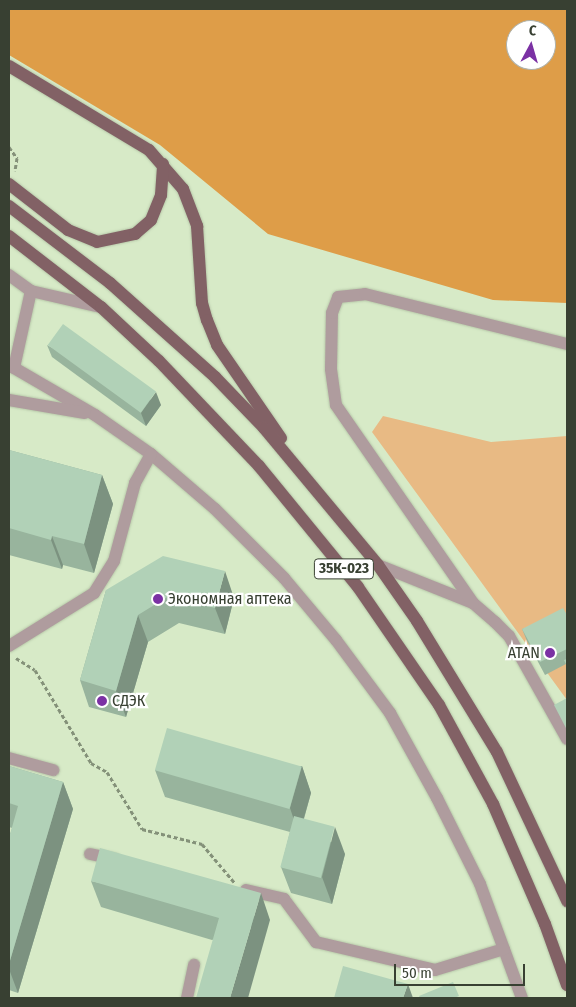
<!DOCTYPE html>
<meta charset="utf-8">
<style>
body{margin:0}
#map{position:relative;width:576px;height:1007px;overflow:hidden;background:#d7eac7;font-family:"Fira Sans Condensed",sans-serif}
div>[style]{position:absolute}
.green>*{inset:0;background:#e8ba84}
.forest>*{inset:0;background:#de9d48}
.path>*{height:3px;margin-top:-1.5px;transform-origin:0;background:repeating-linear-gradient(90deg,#849179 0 4px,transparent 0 6.5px)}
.roads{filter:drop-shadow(0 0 1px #b7c8a9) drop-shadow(0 0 1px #b7c8a9)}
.minor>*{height:12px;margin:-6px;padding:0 6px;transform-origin:6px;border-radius:6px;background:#af9c9e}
.major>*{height:12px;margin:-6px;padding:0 6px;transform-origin:6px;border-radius:6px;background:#826165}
.wall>*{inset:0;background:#98b49d}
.shaded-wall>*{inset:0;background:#7c9280}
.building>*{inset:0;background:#b1d1b7;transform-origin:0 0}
.dots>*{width:14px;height:14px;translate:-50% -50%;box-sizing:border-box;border:2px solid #fff;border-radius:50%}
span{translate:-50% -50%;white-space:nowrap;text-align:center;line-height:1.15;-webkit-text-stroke:4.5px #fff;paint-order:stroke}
.shield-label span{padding:1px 4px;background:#fff;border:1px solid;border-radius:4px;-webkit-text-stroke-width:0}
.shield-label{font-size:15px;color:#384032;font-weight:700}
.poi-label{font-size:16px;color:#384032}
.left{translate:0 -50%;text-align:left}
.right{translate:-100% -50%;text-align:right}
.frame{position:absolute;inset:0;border:10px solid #384032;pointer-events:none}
.north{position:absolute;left:506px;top:20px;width:50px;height:50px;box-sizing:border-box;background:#fff;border:1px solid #afb3ad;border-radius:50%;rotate:6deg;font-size:14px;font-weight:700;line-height:20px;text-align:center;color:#384032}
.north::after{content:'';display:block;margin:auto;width:18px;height:22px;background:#7b31a4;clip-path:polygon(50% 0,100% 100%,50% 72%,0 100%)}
.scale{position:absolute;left:394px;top:964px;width:131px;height:22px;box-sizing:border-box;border:2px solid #384032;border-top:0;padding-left:6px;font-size:15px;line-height:18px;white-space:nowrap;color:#384032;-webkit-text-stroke:4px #fff;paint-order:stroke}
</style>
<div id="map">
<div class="green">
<div style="clip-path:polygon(383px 416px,491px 442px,567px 436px,567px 700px,372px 432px)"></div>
</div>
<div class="forest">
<div style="clip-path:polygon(evenodd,9px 9px,567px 9px,567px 303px,493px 300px,268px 234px,160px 145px,9px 55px,9px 9px,516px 30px,546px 30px,546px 60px,516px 60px,516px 30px)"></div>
</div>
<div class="path">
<div style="left:9px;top:147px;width:14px;rotate:54deg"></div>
<div style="left:17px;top:158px;width:13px;rotate:99deg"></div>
<div style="left:16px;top:658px;width:22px;rotate:32deg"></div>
<div style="left:35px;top:670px;width:109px;rotate:58.9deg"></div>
<div style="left:91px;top:763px;width:18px;rotate:29deg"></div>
<div style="left:107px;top:772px;width:67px;rotate:58.4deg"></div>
<div style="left:142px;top:829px;width:62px;rotate:14deg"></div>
<div style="left:202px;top:844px;width:50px;rotate:49.9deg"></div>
</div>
<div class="roads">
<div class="minor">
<div style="left:9px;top:275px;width:27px;rotate:36deg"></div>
<div style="left:31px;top:291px;width:72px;rotate:12.9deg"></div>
<div style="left:9px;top:365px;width:99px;rotate:30.2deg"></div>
<div style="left:95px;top:415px;width:68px;rotate:34.9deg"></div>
<div style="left:151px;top:454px;width:84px;rotate:40.7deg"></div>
<div style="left:215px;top:509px;width:98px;rotate:45deg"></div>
<div style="left:284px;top:578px;width:81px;rotate:50deg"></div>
<div style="left:336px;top:640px;width:91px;rotate:53.5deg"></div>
<div style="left:390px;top:713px;width:97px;rotate:61.1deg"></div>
<div style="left:437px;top:798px;width:96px;rotate:63.4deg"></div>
<div style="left:480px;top:884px;width:121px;rotate:69.8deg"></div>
<div style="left:14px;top:368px;width:79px;rotate:-77.6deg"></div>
<div style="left:9px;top:400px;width:77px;rotate:9.7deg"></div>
<div style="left:378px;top:565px;width:102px;rotate:21.8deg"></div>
<div style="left:473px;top:603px;width:29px;rotate:41deg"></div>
<div style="left:495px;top:622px;width:20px;rotate:45deg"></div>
<div style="left:509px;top:636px;width:118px;rotate:60.6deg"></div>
<div style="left:473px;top:603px;width:241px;rotate:-124.7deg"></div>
<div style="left:336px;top:405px;width:36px;rotate:-98deg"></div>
<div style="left:331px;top:369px;width:56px;rotate:-89deg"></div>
<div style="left:332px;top:313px;width:17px;rotate:-69deg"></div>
<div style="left:338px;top:297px;width:27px;rotate:-6deg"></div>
<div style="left:365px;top:294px;width:208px;rotate:13.9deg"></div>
<div style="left:9px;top:646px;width:100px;rotate:-31.9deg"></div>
<div style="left:94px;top:593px;width:38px;rotate:-58deg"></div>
<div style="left:114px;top:561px;width:81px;rotate:-74.9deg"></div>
<div style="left:135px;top:483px;width:33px;rotate:-61deg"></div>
<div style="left:9px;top:758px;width:46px;rotate:15.3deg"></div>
<div style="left:90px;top:854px;width:25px;rotate:12deg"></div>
<div style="left:246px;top:890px;width:39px;rotate:13deg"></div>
<div style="left:284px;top:899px;width:54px;rotate:53.3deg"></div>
<div style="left:316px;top:942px;width:122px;rotate:13.2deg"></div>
<div style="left:435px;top:970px;width:72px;rotate:-16.9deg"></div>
<div style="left:187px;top:998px;width:34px;rotate:-78deg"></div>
</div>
<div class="major">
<div style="left:9px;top:66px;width:163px;rotate:31deg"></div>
<div style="left:149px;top:150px;width:52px;rotate:48.9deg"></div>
<div style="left:183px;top:189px;width:40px;rotate:69deg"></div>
<div style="left:197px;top:226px;width:77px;rotate:86.3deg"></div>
<div style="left:202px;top:303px;width:18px;rotate:74deg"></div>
<div style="left:207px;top:320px;width:27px;rotate:68deg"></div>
<div style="left:217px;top:345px;width:113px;rotate:55.5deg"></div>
<div style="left:9px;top:184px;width:75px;rotate:37.9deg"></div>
<div style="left:68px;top:230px;width:31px;rotate:22deg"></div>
<div style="left:97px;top:242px;width:39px;rotate:-12deg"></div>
<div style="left:135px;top:234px;width:21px;rotate:-41deg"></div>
<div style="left:151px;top:220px;width:27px;rotate:-68deg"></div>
<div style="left:161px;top:195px;width:31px;rotate:-86deg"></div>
<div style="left:9px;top:206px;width:127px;rotate:37.3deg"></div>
<div style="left:110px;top:283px;width:141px;rotate:41.8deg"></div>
<div style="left:215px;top:377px;width:71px;rotate:46.1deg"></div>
<div style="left:264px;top:428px;width:178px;rotate:50.2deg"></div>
<div style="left:378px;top:565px;width:68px;rotate:55.1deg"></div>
<div style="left:417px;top:621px;width:153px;rotate:58.6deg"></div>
<div style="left:497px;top:752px;width:165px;rotate:64.8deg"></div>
<div style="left:9px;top:236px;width:116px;rotate:37.7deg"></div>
<div style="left:101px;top:307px;width:79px;rotate:43deg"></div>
<div style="left:159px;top:361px;width:145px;rotate:46.4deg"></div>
<div style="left:259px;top:466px;width:156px;rotate:50.7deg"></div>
<div style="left:358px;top:587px;width:143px;rotate:55.5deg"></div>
<div style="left:439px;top:705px;width:113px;rotate:61.4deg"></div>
<div style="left:493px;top:804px;width:131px;rotate:66.6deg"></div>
<div style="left:545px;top:924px;width:65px;rotate:70.2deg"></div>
</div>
</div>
<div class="wall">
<div style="clip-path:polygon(47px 345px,161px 405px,146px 426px,52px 357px)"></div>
<div style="clip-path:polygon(9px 450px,102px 475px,113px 504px,94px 573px,63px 565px,62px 569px,9px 555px)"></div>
<div style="clip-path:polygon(106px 590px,234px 598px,225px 634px,179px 623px,148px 642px,126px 717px,89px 707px,80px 680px)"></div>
<div style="clip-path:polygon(567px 615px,567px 667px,566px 664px,545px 675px,527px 641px,522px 629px)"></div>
<div style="clip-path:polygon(9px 766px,63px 782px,73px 809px,18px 993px,9px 990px,9px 838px,12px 828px,9px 827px)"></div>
<div style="clip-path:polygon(302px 766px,311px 793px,304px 819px,345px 854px,332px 904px,291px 893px,281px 867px,290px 832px,165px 797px,155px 770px)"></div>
<div style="clip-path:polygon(91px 881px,270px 920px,212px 940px,101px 907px)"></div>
</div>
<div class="shaded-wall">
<div style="clip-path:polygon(156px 392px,161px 405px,146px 426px,141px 413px)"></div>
<div style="clip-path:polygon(102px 475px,113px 504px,94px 573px,84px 544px)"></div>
<div style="clip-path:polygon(52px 536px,63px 565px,62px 569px,51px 540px)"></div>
<div style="clip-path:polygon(225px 571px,234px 598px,225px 634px,215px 608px)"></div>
<div style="clip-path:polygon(138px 615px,148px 642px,126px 717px,116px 691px)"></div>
<div style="clip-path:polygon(302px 766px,311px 793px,299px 835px,290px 808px)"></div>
<div style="clip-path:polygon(63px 782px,73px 809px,18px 993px,9px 969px,9px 964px)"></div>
<div style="clip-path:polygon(335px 827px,345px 854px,332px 904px,322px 877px)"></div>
<div style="clip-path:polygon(261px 893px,270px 920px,248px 998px,230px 998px)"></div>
<div style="clip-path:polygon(408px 984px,413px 998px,403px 998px)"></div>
</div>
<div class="building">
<div style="left:63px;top:324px;width:115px;height:26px;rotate:36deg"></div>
<div style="clip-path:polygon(9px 450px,102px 475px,84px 544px,52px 536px,51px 540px,9px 528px)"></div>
<div style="clip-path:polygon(163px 556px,225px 571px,215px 608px,169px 596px,138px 615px,116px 691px,80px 680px,106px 590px)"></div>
<div style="clip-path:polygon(563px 608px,567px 615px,567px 649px,540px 662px,522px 629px)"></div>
<div style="clip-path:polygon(567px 659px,567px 666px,564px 660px)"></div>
<div style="clip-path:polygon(567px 698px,567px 730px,554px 705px)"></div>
<div style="left:167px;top:728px;width:140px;height:44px;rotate:16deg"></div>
<div style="clip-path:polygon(9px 766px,63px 782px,9px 964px,9px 838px,18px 806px,9px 803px)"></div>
<div style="left:294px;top:816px;width:42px;height:53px;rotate:15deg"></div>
<div style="clip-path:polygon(100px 848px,261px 893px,230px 998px,196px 998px,219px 918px,91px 881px)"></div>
<div style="clip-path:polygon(343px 966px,408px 984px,403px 998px,334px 998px)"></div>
<div style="clip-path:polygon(453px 982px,459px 996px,454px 998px,420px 998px,419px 996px)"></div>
</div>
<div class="dots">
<div style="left:158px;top:599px;background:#7b31a4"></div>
<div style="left:550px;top:653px;background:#7b31a4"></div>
<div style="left:102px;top:701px;background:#7b31a4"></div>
</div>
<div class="shield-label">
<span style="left:344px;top:569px">35К-023</span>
</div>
<div class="poi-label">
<span class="left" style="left:168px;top:599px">Экономная аптека</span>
<span class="right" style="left:540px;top:653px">ATAN</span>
<span class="left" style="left:112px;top:701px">СДЭК</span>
</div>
<div class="frame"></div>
<div class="north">С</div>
<div class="scale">50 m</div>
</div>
